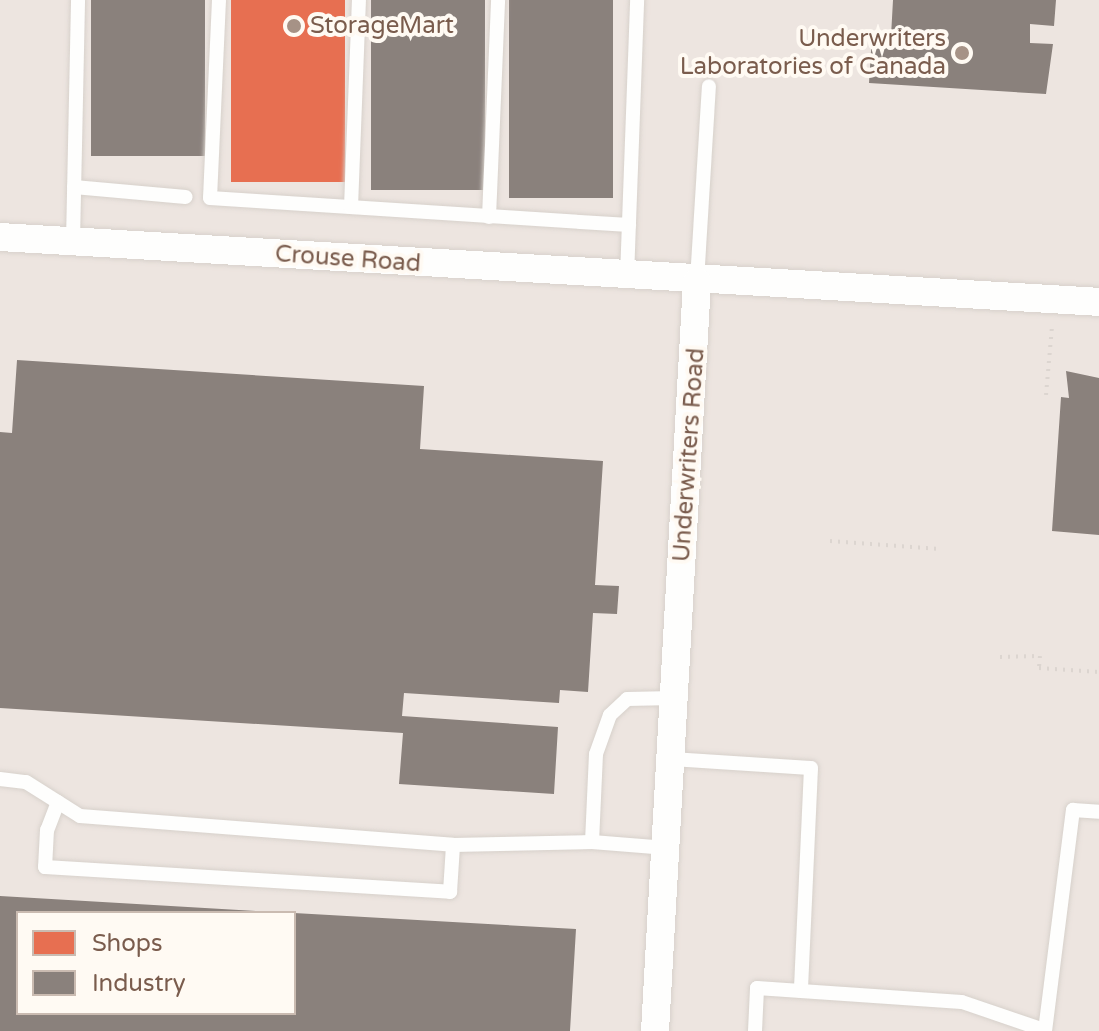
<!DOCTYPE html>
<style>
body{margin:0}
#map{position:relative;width:1099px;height:1031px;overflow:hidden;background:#f9f5f0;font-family:"Varela Round",sans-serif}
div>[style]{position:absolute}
.industrial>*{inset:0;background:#ede5e0}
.shops>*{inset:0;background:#e76f51;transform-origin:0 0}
.industry>*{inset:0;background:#8a817c;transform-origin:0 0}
.path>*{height:4px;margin-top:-2px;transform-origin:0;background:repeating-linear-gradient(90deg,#dcd5d0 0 2px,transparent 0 8px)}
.roads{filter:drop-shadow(0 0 2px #d7d1cb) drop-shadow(0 0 2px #d7d1cb)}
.lane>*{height:14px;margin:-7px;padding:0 7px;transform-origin:7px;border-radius:7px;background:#fefefd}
.street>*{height:28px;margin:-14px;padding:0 14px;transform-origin:14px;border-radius:14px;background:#fefefd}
.dots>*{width:22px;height:22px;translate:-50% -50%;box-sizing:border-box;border:4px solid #fffaf3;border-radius:50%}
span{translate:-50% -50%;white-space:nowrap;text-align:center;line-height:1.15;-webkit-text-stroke:8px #fffaf3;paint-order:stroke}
.poi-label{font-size:24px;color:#7a5c4d}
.left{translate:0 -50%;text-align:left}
.right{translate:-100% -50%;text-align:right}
.street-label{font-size:24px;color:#7a5c4d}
.legend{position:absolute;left:16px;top:911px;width:280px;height:104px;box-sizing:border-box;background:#fffaf3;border:2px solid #cabbb1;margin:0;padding:10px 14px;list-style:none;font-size:24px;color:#7a5c4d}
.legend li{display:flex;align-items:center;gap:16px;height:40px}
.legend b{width:40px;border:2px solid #cabbb1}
</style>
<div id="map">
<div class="industrial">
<div style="clip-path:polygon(evenodd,0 0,1099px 0,1099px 1031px,0 1031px,0 0,18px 913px,294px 913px,294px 1013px,18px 1013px,18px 913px)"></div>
</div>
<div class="shops">
<div style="left:231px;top:0;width:114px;height:182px"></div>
</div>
<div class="industry">
<div style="left:91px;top:0;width:114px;height:156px"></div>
<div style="left:371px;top:0;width:114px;height:190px"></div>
<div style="left:509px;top:0;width:104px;height:198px"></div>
<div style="clip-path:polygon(893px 0,1056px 0,1054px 26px,1030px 24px,1030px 43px,1053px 44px,1046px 94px,869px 83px,872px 35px,891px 36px)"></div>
<div style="clip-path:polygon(17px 360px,424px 386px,420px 449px,603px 461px,595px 585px,619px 586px,617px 614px,593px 613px,588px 692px,560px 690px,559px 703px,404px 693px,402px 716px,558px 727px,554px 794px,399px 784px,403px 733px,0 708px,0 432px,12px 433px)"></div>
<div style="clip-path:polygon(1066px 371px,1099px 378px,1099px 535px,1052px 531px,1061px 397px,1069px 398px)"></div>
<div style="clip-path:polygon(0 896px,256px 911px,18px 913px,18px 1013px,294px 1013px,294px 913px,576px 929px,570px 1031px,0 1031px)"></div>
</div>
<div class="path">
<div style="left:1046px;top:395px;width:69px;rotate:-85deg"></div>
<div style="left:830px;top:541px;width:110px;rotate:4.2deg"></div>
<div style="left:1000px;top:657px;width:40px;rotate:-1.4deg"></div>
<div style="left:1040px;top:656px;width:12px;rotate:95deg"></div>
<div style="left:1039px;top:668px;width:60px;rotate:3.8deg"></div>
</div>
<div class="roads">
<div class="lane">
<div style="left:219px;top:0;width:198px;rotate:92.6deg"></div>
<div style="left:210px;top:198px;width:420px;rotate:3.7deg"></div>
<div style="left:74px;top:187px;width:112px;rotate:5.1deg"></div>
<div style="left:351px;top:207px;width:207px;rotate:-87.8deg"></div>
<div style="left:489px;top:217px;width:217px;rotate:-87.6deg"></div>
<div style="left:73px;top:241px;width:241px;rotate:-88.8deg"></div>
<div style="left:627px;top:277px;width:277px;rotate:-87.9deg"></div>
<div style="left:697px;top:281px;width:195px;rotate:-86.5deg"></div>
<div style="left:671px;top:759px;width:140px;rotate:3.7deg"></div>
<div style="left:811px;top:768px;width:223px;rotate:92.6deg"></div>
<div style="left:0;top:779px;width:26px;rotate:7deg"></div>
<div style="left:26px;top:782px;width:64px;rotate:32.2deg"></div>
<div style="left:80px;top:816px;width:374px;rotate:4.4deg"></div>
<div style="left:453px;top:845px;width:139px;rotate:-1.2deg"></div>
<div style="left:592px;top:842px;width:75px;rotate:4.6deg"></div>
<div style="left:58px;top:802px;width:30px;rotate:111deg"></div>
<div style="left:47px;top:830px;width:37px;rotate:93deg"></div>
<div style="left:45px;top:867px;width:406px;rotate:3.5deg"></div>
<div style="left:450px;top:892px;width:47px;rotate:-86.3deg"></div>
<div style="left:592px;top:842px;width:88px;rotate:-87.4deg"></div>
<div style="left:596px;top:754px;width:41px;rotate:-70.3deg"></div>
<div style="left:610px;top:715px;width:23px;rotate:-43deg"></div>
<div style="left:627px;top:699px;width:47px;rotate:-1.2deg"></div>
<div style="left:755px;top:1031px;width:43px;rotate:-87.3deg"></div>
<div style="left:757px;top:988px;width:205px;rotate:3.9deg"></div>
<div style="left:962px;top:1002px;width:87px;rotate:18.9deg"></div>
<div style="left:1045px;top:1031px;width:223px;rotate:-82.8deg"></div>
<div style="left:1073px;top:810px;width:26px;rotate:4deg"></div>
</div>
<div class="street">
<div style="left:0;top:237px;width:1101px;rotate:3.38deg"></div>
<div style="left:655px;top:1031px;width:750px;rotate:-86.79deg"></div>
</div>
</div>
<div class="dots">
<div style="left:294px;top:26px;background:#a69286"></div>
<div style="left:962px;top:53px;background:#a69286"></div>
</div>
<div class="poi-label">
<span class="left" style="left:310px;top:26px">StorageMart</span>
<span class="right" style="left:946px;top:53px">Underwriters<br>Laboratories of Canada</span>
</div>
<div class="street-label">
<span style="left:348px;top:259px;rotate:4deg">Crouse Road</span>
<span style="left:689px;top:455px;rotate:-86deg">Underwriters Road</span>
</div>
<ul class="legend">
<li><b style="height:22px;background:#e76f51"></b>Shops</li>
<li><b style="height:22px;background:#8a817c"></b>Industry</li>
</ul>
</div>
